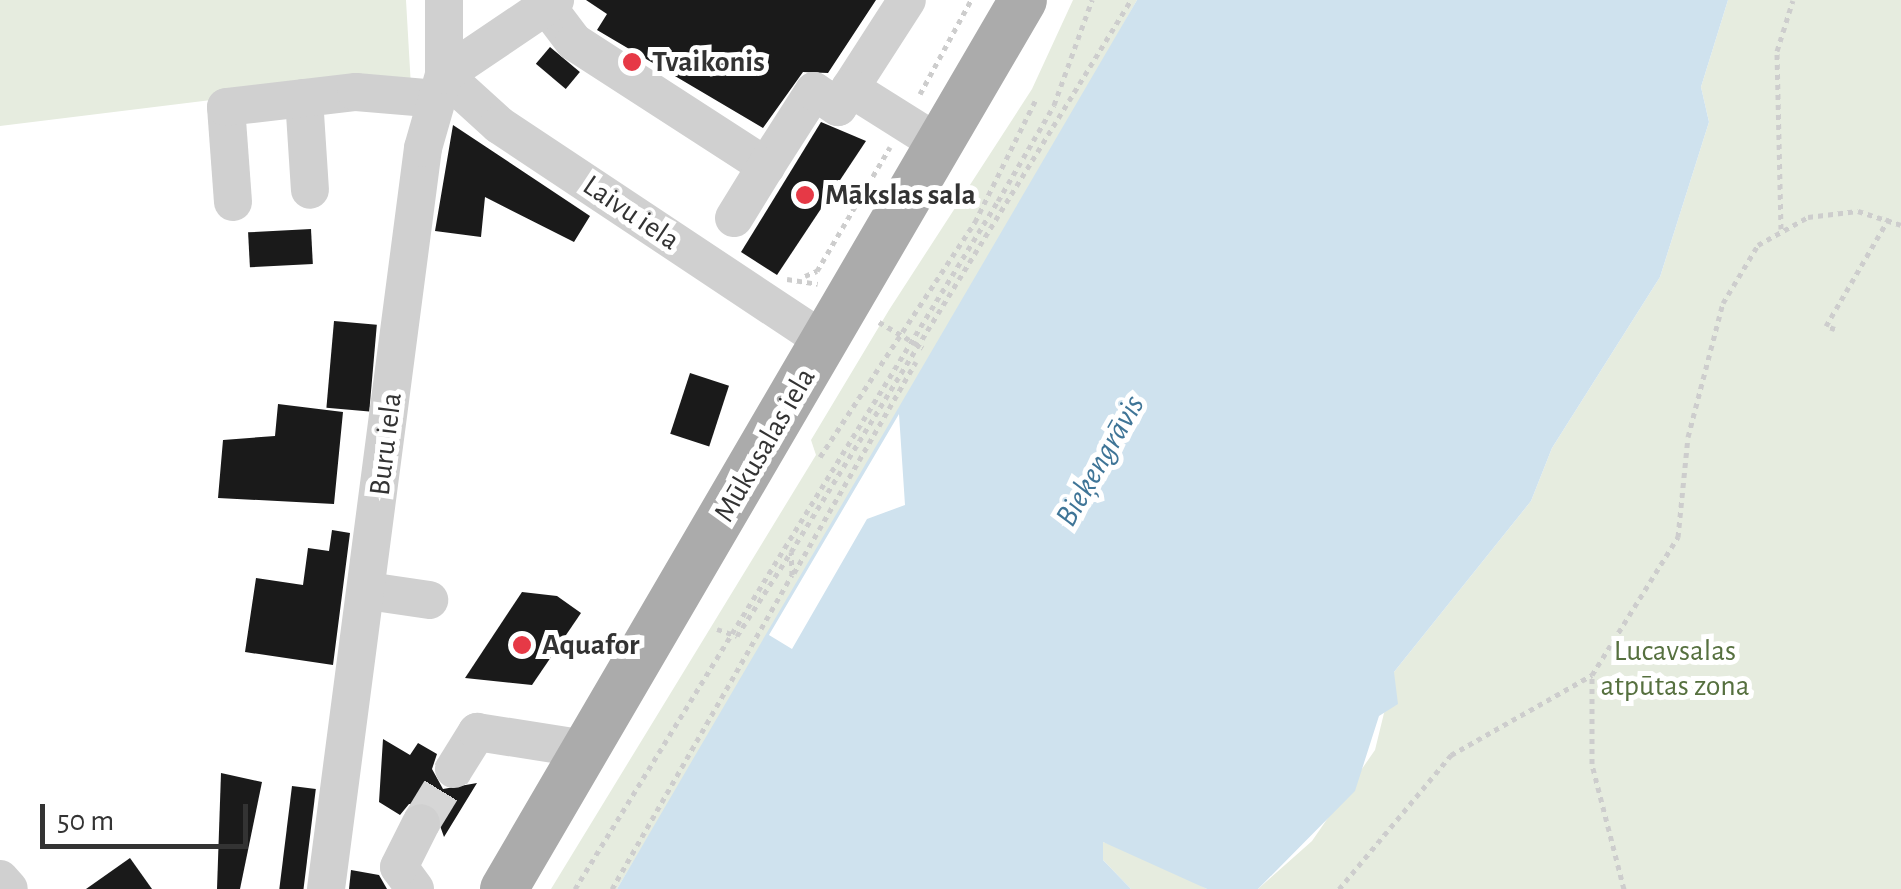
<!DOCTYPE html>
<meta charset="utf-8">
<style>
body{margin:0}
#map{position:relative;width:1901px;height:889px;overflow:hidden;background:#fff;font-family:"Alegreya Sans",sans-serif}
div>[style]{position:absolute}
.green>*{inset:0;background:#e6ecdf}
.water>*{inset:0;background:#cfe2ee}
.pier>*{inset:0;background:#fff}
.building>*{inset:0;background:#1a1a1a;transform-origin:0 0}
.minor-tunnel>*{height:38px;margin-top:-19px;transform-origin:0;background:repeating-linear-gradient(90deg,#d6d6d6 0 38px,transparent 0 57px)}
.path>*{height:5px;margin-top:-2.5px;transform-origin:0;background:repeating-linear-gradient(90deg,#cdcdcd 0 5px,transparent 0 10px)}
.minor>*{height:38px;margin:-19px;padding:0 19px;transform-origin:19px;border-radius:19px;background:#d0d0d0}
.major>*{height:48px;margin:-24px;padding:0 24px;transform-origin:24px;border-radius:24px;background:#ababab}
.dots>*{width:28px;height:28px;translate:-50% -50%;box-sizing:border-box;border:5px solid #fff;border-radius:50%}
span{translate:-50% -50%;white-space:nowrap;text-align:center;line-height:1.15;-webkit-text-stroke:10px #fff;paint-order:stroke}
.poi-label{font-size:30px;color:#333;font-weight:700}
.left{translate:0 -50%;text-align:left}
.street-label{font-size:30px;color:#333}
.park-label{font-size:30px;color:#56703f}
.water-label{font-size:32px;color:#3f7597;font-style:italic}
.scale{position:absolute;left:40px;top:804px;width:208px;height:45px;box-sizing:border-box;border:5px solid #333;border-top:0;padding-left:12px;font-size:30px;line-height:35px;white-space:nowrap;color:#333;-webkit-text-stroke:8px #fff;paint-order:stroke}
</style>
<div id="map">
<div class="green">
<div style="clip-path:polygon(0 0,406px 0,411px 87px,373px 80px,0 126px)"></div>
<div style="clip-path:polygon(1073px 0,1137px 0,1081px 99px,905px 505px,769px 635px,617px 889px,551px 889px,816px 455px,811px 440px,889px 310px,1032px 89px)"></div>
<div style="clip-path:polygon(1728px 0,1901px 0,1901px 889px,1258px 889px,1312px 841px,1375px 750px,1394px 672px,1531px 501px,1552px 448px,1660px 277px,1709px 122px,1701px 87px)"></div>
<div style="clip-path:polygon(1103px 842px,1142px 855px,1207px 889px,1131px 889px,1103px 860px)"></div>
</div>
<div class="water">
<div style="clip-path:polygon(1137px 0,1728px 0,1701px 87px,1709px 122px,1660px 277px,1552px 448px,1531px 501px,1394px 672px,1398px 704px,1379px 716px,1355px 791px,1258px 889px,1207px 889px,1103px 842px,1103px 860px,1131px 889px,617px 889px)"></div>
</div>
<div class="pier">
<div style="clip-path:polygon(899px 414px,905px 505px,867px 519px,792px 649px,769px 635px)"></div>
</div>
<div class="building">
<div style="clip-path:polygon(586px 0,876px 0,828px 73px,803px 72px,763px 128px,597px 30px,607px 14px)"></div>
<div style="left:550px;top:47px;width:39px;height:22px;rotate:40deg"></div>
<div style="clip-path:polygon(821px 122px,866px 141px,777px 275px,741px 252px)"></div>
<div style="clip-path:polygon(453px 125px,590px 216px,574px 242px,485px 197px,481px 237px,435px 231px)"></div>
<div style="left:311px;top:229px;width:35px;height:63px;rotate:87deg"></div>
<div style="left:334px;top:321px;width:43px;height:87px;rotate:5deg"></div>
<div style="left:690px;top:373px;width:41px;height:64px;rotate:18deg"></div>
<div style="clip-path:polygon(278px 404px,343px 412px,334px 504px,218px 498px,223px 440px,275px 436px)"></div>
<div style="clip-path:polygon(332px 530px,350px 533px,333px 665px,245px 652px,256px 578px,303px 585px,308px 548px,329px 551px)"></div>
<div style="clip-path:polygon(522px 592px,557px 596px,581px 613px,532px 685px,465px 678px)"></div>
<div style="clip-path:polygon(383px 739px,410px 755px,418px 743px,437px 754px,432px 769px,443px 789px,477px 783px,444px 837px,432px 803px,409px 804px,400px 815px,379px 802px)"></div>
<div style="clip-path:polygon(221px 773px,262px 782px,240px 889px,217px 889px)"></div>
<div style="left:292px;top:786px;width:24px;height:104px;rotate:7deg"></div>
<div style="clip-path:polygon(130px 858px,152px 889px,86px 889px)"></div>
<div style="clip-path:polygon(351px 870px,379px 875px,387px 889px,349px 889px)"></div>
</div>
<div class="minor-tunnel">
<div style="left:421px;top:823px;width:63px;rotate:-58.6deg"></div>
</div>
<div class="path">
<div style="left:920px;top:94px;width:107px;rotate:-61.5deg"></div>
<div style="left:1781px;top:229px;width:178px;rotate:-91.3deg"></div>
<div style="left:1777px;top:51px;width:53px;rotate:-72.6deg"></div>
<div style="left:805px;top:276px;width:13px;rotate:-23deg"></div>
<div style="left:817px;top:271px;width:144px;rotate:-59.5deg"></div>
<div style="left:787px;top:279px;width:31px;rotate:9deg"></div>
<div style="left:879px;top:322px;width:51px;rotate:30.6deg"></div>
<div style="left:1835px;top:329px;width:9px;rotate:-162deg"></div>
<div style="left:1826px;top:326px;width:125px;rotate:-59.7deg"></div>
<div style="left:820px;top:457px;width:282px;rotate:-56.6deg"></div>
<div style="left:975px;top:222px;width:137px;rotate:-63.6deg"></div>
<div style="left:794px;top:573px;width:244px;rotate:-60deg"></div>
<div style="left:717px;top:629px;width:21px;rotate:19deg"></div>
<div style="left:737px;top:636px;width:100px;rotate:-57.3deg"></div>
<div style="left:575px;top:889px;width:808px;rotate:-58.42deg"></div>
<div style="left:998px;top:201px;width:111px;rotate:-59.7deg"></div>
<div style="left:1054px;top:105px;width:112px;rotate:-70.1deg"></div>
<div style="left:612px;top:889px;width:362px;rotate:-60.2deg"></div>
<div style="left:792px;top:575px;width:23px;rotate:-92deg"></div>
<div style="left:791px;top:552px;width:648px;rotate:-58.37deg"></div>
<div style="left:1339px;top:889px;width:175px;rotate:-50.1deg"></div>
<div style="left:1451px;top:755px;width:162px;rotate:-29.6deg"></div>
<div style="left:1624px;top:889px;width:129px;rotate:-104.4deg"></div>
<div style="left:1592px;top:764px;width:89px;rotate:-90deg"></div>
<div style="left:1592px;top:675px;width:163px;rotate:-58.1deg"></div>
<div style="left:1678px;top:537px;width:100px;rotate:-84.3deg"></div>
<div style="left:1688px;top:437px;width:138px;rotate:-75.4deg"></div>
<div style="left:1723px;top:303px;width:68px;rotate:-58.9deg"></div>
<div style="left:1758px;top:245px;width:57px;rotate:-29.2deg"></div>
<div style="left:1808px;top:217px;width:50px;rotate:-6.8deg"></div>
<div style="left:1858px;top:211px;width:45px;rotate:18deg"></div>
</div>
<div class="minor">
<div style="left:549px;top:9px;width:41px;rotate:52.9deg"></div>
<div style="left:574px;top:42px;width:229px;rotate:32.9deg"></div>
<div style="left:766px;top:166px;width:89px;rotate:-57.4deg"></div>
<div style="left:814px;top:91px;width:29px;rotate:34deg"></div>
<div style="left:838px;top:107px;width:127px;rotate:-57.2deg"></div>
<div style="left:444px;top:75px;width:74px;rotate:42.3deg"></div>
<div style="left:499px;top:125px;width:392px;rotate:33.6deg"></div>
<div style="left:444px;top:75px;width:134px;rotate:-34deg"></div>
<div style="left:850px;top:88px;width:105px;rotate:32.2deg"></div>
<div style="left:304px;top:98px;width:92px;rotate:86.3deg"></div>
<div style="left:233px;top:202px;width:95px;rotate:-94.2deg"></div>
<div style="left:226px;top:107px;width:131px;rotate:-6.6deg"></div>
<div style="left:356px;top:92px;width:81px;rotate:4.9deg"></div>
<div style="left:734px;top:218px;width:61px;rotate:-58.4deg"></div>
<div style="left:368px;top:591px;width:62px;rotate:8.4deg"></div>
<div style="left:454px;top:769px;width:44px;rotate:-58.1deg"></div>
<div style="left:477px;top:732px;width:110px;rotate:8.9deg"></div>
<div style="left:0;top:879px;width:13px;rotate:48deg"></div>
<div style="left:326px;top:889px;width:747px;rotate:-82.54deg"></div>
<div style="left:423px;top:148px;width:76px;rotate:-74deg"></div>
<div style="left:444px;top:75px;width:75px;rotate:-90deg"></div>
<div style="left:415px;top:889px;width:27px;rotate:-126deg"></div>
<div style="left:399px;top:867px;width:49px;rotate:-63.4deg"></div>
</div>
<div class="major">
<div style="left:504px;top:889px;width:1029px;rotate:-59.72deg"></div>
</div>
<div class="dots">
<div style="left:632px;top:62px;background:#e63946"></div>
<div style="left:805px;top:195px;background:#e63946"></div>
<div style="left:522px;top:645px;background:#e63946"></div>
</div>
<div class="poi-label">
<span class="left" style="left:652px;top:62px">Tvaikonis</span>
<span class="left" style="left:825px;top:195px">Mākslas sala</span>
<span class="left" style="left:542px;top:645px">Aquafor</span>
</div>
<div class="street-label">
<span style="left:631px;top:213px;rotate:34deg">Laivu iela</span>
<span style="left:386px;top:444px;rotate:-83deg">Buru iela</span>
<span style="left:765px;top:445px;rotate:-60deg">Mūkusalas iela</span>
</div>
<div class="park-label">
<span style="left:1675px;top:668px">Lucavsalas<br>atpūtas zona</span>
</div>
<div class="water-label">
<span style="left:1100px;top:461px;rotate:-60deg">Bieķengrāvis</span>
</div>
<div class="scale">50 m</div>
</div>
